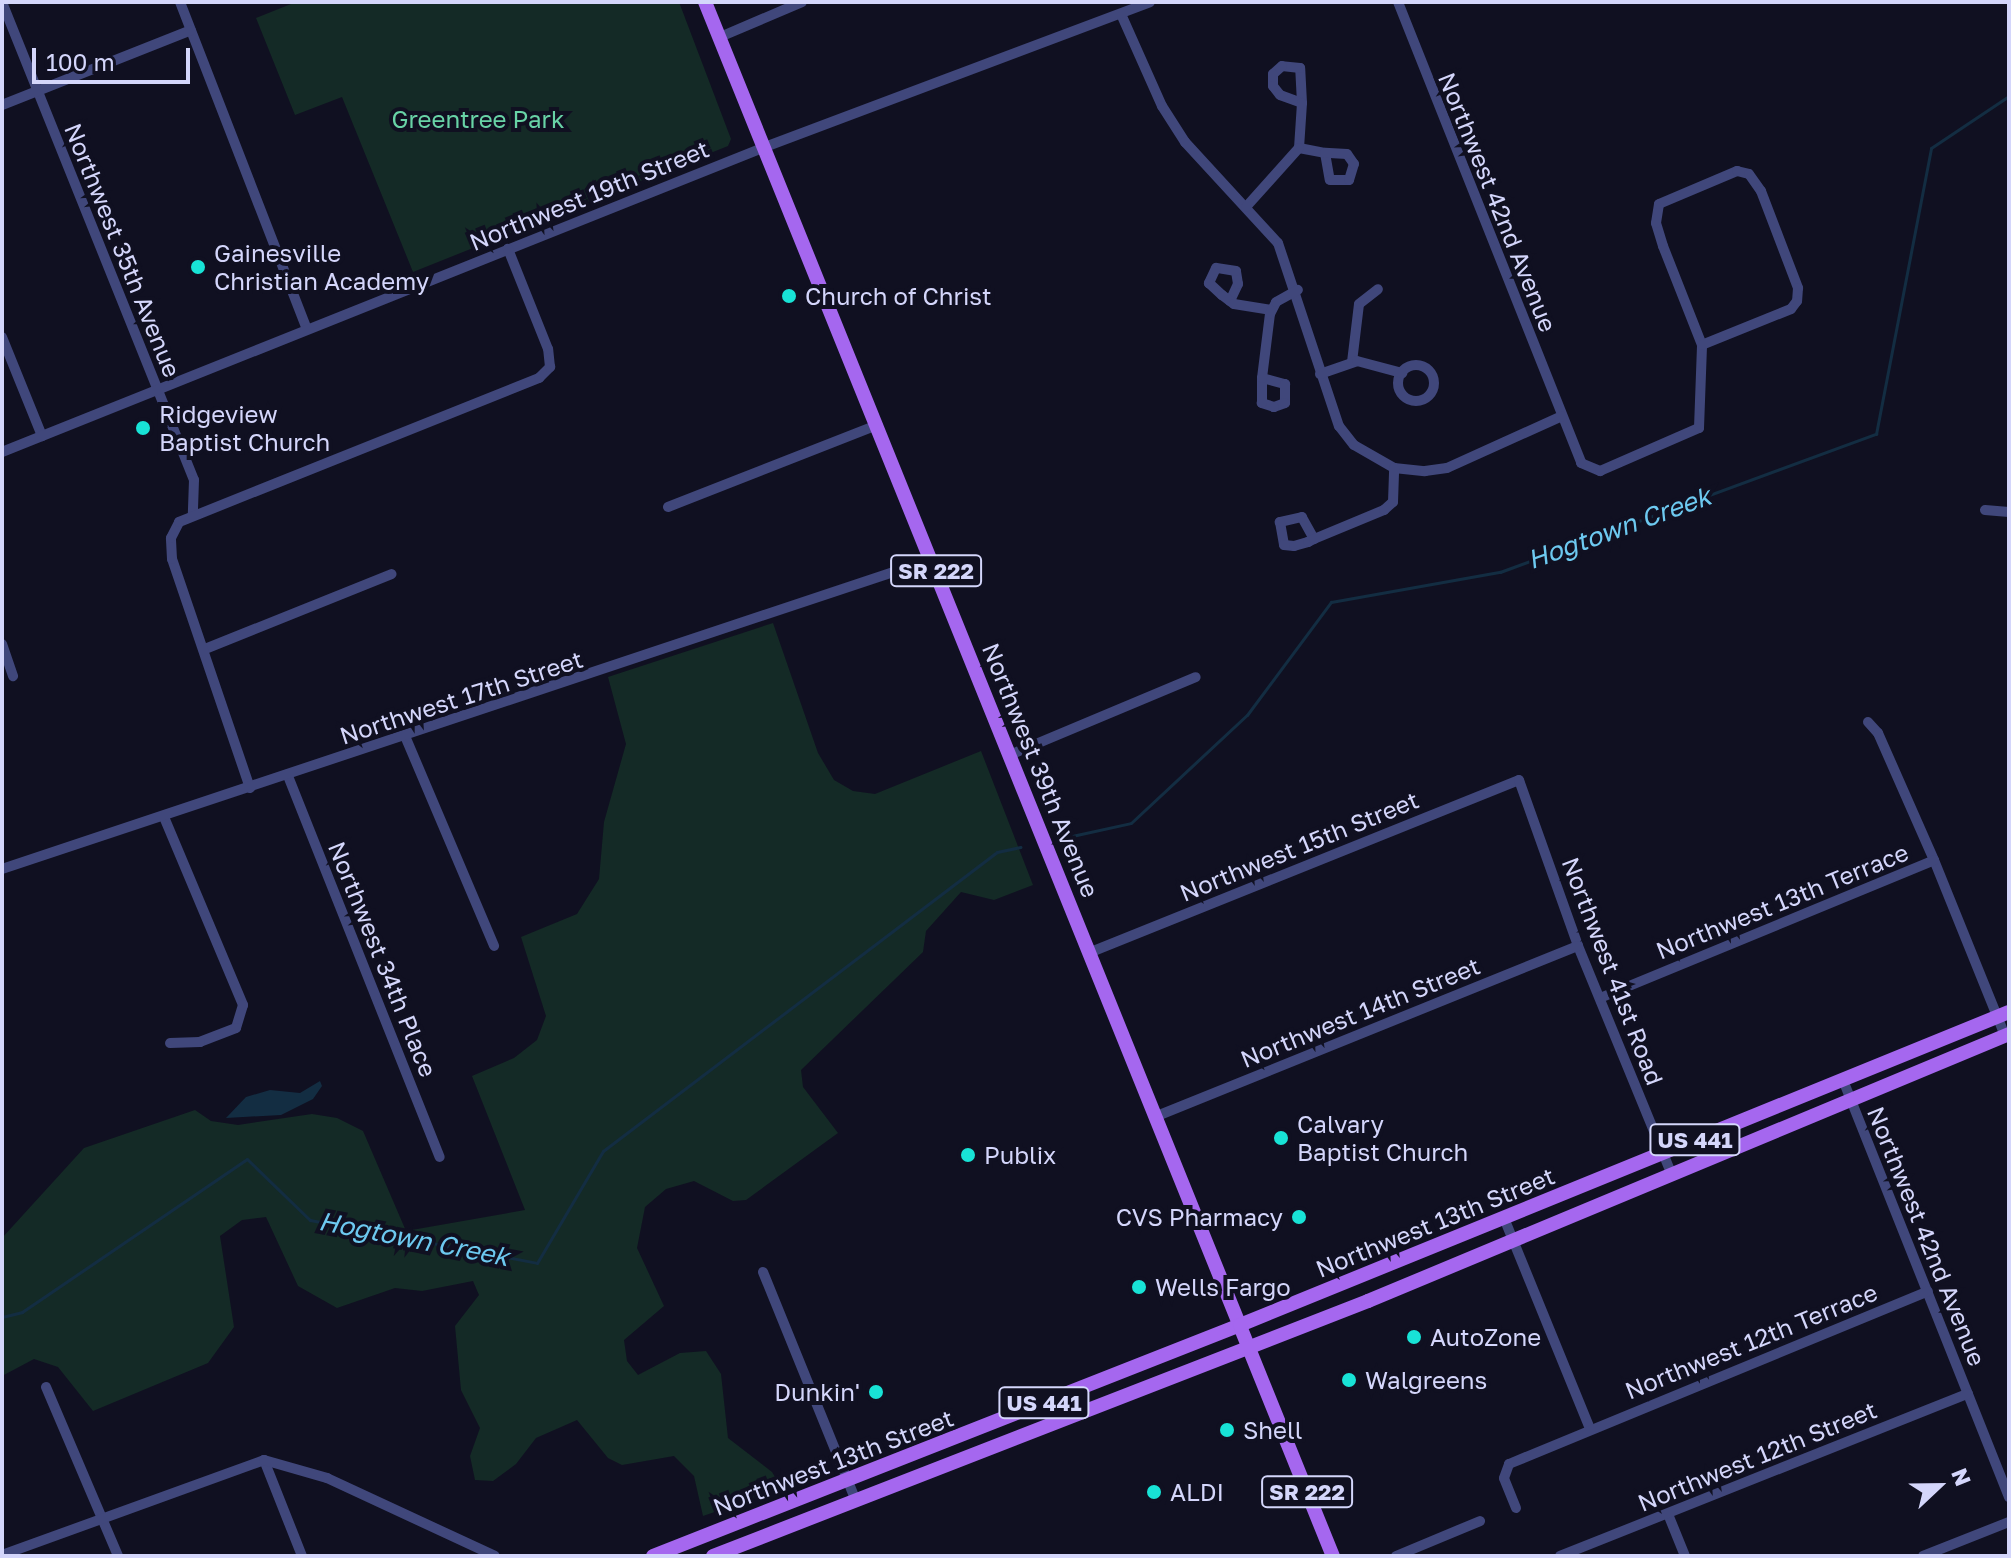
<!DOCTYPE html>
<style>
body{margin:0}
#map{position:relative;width:2011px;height:1558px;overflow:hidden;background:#101021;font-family:"Golos Text",sans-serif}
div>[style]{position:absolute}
.green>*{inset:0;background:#142a26}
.water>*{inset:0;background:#132d42}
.stream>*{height:3px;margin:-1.5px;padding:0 1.5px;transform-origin:1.5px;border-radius:1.5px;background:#132d42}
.minor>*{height:10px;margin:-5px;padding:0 5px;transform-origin:5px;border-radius:5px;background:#40477b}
.minor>.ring{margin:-5px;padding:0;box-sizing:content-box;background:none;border:10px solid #40477b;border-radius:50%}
.major>*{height:14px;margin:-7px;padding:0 7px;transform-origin:7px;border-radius:7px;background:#a567ef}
.dots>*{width:22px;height:22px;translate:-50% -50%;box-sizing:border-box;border:4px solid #101021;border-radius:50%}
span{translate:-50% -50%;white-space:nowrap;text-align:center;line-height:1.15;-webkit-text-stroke:8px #101021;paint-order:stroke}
.shield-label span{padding:2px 6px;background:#101021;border:2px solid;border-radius:6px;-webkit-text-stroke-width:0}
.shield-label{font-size:22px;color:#d4d6fb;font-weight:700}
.park-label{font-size:24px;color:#68d3a6}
.street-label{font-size:24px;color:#d4d6fb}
.poi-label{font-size:24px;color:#d4d6fb}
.left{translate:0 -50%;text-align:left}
.right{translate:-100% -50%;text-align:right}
.water-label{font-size:26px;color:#6dc9f0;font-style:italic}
.frame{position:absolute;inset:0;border:4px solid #d4d6fb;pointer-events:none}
.north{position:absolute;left:1899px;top:1446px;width:80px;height:80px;-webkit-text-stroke:6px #101021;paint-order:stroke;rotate:68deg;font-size:22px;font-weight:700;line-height:32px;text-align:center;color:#d4d6fb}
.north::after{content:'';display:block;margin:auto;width:28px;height:36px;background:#d4d6fb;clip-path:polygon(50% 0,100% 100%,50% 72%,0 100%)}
.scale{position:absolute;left:32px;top:48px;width:158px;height:36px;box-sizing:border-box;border:4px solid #d4d6fb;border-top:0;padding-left:10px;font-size:24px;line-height:28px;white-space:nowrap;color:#d4d6fb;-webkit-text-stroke:6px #101021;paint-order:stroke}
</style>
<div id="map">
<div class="green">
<div style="clip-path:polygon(296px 2px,679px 2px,731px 139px,728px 146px,413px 272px,342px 97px,295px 115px,256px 18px)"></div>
<div style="clip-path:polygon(773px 623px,818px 753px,834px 780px,853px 791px,875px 794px,981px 751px,1033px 885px,994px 900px,961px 892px,926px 931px,923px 952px,801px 1070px,803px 1087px,838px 1133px,746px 1200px,733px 1201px,694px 1181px,666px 1189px,645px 1207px,637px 1248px,664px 1306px,624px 1340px,627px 1361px,638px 1375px,680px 1353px,706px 1351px,721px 1374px,728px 1438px,772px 1472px,780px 1485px,773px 1492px,703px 1516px,694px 1476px,674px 1456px,622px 1465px,608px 1458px,577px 1420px,536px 1438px,516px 1464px,493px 1481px,475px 1480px,470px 1456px,480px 1428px,461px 1390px,455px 1326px,479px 1295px,473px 1281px,422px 1291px,395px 1288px,337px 1308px,298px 1286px,266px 1217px,242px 1220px,220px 1236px,234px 1327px,208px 1363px,93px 1411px,58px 1367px,34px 1359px,2px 1376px,2px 1238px,84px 1148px,195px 1110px,211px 1121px,238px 1125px,312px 1114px,337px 1118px,363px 1131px,406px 1231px,525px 1210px,472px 1076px,514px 1058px,537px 1040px,546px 1016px,521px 937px,577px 914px,599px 879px,604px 822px,626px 744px,608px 677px)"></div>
</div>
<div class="water">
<div style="clip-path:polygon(320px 1081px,322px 1086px,313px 1099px,281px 1115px,226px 1118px,246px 1097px,270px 1090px,300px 1093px)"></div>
</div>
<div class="stream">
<div style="left:1072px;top:836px;width:60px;rotate:-12.4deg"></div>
<div style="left:1131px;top:823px;width:158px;rotate:-43deg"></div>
<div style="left:1247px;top:715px;width:141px;rotate:-53.4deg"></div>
<div style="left:1331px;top:602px;width:172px;rotate:-10.1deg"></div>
<div style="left:1500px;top:572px;width:401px;rotate:-20.2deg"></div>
<div style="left:1876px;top:434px;width:291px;rotate:-79.1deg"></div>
<div style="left:1931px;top:148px;width:94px;rotate:-33.7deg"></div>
<div style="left:2px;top:1317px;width:21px;rotate:-14deg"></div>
<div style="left:22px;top:1312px;width:272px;rotate:-34.2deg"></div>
<div style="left:247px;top:1159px;width:88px;rotate:44.1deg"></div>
<div style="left:310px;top:1220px;width:231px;rotate:10.7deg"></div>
<div style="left:537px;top:1263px;width:130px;rotate:-59.5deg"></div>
<div style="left:603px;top:1151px;width:495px;rotate:-37.2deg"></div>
<div style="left:997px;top:852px;width:24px;rotate:-12deg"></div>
</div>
<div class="minor">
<div style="left:2px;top:2px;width:515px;rotate:68.12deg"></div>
<div style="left:194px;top:480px;width:34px;rotate:92deg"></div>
<div style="left:180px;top:2px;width:351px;rotate:68.8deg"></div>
<div style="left:1398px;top:2px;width:496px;rotate:68.3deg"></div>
<div style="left:1581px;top:463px;width:21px;rotate:23deg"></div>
<div style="left:1600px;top:471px;width:108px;rotate:-23.5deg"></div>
<div style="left:1699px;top:428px;width:83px;rotate:-87.9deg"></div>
<div style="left:1702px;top:345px;width:106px;rotate:-111.5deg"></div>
<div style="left:1663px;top:246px;width:24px;rotate:-107deg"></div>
<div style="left:1656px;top:223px;width:19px;rotate:-81deg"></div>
<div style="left:1659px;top:204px;width:85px;rotate:-22.9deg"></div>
<div style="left:1737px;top:171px;width:12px;rotate:14deg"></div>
<div style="left:1749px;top:174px;width:21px;rotate:55deg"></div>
<div style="left:1761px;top:191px;width:104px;rotate:69.1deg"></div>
<div style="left:1798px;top:288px;width:13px;rotate:94deg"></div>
<div style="left:1797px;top:301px;width:10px;rotate:127deg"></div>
<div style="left:1791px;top:309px;width:96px;rotate:158deg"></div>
<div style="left:1121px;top:14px;width:101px;rotate:66deg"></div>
<div style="left:1162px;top:106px;width:43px;rotate:57.4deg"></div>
<div style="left:1185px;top:142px;width:137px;rotate:47.4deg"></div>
<div style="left:1278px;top:243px;width:193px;rotate:71.6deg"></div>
<div style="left:1339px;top:426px;width:24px;rotate:52deg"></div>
<div style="left:1354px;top:445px;width:46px;rotate:29.9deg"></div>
<div style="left:1394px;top:468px;width:31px;rotate:6deg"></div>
<div style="left:1425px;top:471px;width:22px;rotate:-8deg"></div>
<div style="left:1447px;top:468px;width:126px;rotate:-24.3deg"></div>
<div style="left:720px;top:37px;width:89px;rotate:-23.1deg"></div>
<div style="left:1302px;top:103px;width:35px;rotate:-93deg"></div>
<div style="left:1300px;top:68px;width:18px;rotate:-174deg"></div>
<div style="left:1282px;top:66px;width:12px;rotate:138deg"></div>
<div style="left:1273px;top:74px;width:12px;rotate:90deg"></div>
<div style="left:1273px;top:86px;width:11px;rotate:52deg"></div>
<div style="left:1280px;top:95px;width:23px;rotate:20deg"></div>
<div style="left:1302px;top:103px;width:45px;rotate:93.8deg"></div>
<div style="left:1299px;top:148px;width:26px;rotate:11deg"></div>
<div style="left:1325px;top:153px;width:27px;rotate:80deg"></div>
<div style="left:1330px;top:180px;width:19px"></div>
<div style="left:1349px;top:180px;width:17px;rotate:-73deg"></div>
<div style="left:1354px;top:164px;width:12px;rotate:-125deg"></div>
<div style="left:1347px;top:154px;width:22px;rotate:-177deg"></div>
<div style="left:2px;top:105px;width:203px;rotate:-21.6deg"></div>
<div style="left:1246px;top:207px;width:79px;rotate:-48.1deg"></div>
<div style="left:1230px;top:301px;width:19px;rotate:-65deg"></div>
<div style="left:1238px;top:284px;width:13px;rotate:-99deg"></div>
<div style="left:1236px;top:271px;width:20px;rotate:-171deg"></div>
<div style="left:1216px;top:268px;width:17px;rotate:115deg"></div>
<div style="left:1209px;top:283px;width:18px;rotate:43deg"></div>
<div style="left:1222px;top:295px;width:15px;rotate:37deg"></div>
<div style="left:1234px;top:304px;width:38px;rotate:9deg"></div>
<div style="left:2px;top:337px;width:107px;rotate:68deg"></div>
<div style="left:1352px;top:362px;width:58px;rotate:-83.1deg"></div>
<div style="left:1359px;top:304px;width:24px;rotate:-38deg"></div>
<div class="ring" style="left:1398px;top:365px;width:26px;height:26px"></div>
<div style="left:1320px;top:374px;width:39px;rotate:-19deg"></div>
<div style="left:1357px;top:361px;width:47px;rotate:14.9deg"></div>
<div style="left:1262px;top:378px;width:24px;rotate:15deg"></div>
<div style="left:1285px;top:384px;width:19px;rotate:90deg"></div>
<div style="left:1285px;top:403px;width:12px;rotate:160deg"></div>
<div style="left:1274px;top:407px;width:13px;rotate:-162deg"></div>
<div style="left:1262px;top:403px;width:25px;rotate:-90deg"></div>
<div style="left:1262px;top:378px;width:64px;rotate:-82.9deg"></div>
<div style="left:1270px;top:314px;width:13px;rotate:-63deg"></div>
<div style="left:1276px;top:302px;width:25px;rotate:-29deg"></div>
<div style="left:2px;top:452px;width:822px;rotate:-21.79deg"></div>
<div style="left:765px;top:147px;width:411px;rotate:-20.6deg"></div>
<div style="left:668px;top:507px;width:225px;rotate:-21.4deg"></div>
<div style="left:1985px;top:510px;width:24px;rotate:5deg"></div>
<div style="left:1314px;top:539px;width:25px;rotate:-119deg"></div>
<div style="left:1302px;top:517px;width:23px;rotate:167deg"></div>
<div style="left:1280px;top:522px;width:23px;rotate:80deg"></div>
<div style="left:1284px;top:545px;width:10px;rotate:6deg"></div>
<div style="left:1294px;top:546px;width:15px;rotate:-16deg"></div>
<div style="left:1308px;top:542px;width:7px;rotate:-27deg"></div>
<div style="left:1314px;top:539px;width:76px;rotate:-22.5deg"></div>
<div style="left:1384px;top:510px;width:12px;rotate:-42deg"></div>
<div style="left:1393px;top:502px;width:34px;rotate:-88deg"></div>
<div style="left:2px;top:644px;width:34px;rotate:71deg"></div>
<div style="left:205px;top:649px;width:201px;rotate:-21.9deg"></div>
<div style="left:1868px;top:722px;width:15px;rotate:48deg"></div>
<div style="left:1878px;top:733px;width:139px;rotate:66.2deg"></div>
<div style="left:1934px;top:860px;width:190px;rotate:68deg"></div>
<div style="left:405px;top:736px;width:228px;rotate:67deg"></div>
<div style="left:1012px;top:754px;width:199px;rotate:-22.7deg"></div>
<div style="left:288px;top:776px;width:410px;rotate:68.3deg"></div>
<div style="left:250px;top:788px;width:242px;rotate:-108.8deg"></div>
<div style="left:172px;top:559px;width:21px;rotate:-93deg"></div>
<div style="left:171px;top:538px;width:18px;rotate:-63deg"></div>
<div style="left:179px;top:522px;width:388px;rotate:-21.8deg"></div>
<div style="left:539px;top:378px;width:16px;rotate:-45deg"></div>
<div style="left:550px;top:367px;width:18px;rotate:-96deg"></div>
<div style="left:548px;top:349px;width:108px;rotate:-111.8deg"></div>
<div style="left:164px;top:817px;width:204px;rotate:67.2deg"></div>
<div style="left:243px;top:1005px;width:24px;rotate:107deg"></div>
<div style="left:236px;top:1028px;width:39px;rotate:159deg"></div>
<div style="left:200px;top:1042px;width:30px;rotate:178deg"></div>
<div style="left:2px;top:869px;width:980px;rotate:-18.43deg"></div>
<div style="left:1091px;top:952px;width:461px;rotate:-21.9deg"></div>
<div style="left:1519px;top:780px;width:176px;rotate:70.4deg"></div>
<div style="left:1578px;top:946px;width:245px;rotate:67.7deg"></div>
<div style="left:1600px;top:998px;width:361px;rotate:-22.4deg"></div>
<div style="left:1843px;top:1080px;width:449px;rotate:68.3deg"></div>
<div style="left:1157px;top:1116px;width:454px;rotate:-22deg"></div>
<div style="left:1504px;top:1218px;width:228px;rotate:67.8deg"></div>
<div style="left:763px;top:1272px;width:245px;rotate:67.9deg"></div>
<div style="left:46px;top:1387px;width:184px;rotate:66.9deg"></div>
<div style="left:264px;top:1460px;width:103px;rotate:68.4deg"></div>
<div style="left:1516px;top:1508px;width:32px;rotate:-112deg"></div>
<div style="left:1504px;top:1478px;width:15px;rotate:-70deg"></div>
<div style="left:1509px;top:1464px;width:453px;rotate:-22.4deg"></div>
<div style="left:1668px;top:1514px;width:45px;rotate:68deg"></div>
<div style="left:2px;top:1555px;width:279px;rotate:-19.9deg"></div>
<div style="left:264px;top:1460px;width:66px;rotate:15.9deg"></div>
<div style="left:327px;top:1478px;width:185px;rotate:24.9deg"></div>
<div style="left:1396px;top:1556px;width:91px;rotate:-22.6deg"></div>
<div style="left:1560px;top:1556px;width:439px;rotate:-21.7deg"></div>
<div style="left:1923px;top:1556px;width:92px;rotate:-21.6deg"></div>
</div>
<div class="major">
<div style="left:705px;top:2px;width:1676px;rotate:68deg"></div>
<div style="left:653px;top:1556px;width:631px;rotate:-21.48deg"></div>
<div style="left:1240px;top:1325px;width:830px;rotate:-22.15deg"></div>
<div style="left:713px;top:1556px;width:703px;rotate:-21.27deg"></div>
<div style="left:1368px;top:1301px;width:694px;rotate:-22.61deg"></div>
</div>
<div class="dots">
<div style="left:198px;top:267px;background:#18e3d6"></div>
<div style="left:789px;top:296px;background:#18e3d6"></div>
<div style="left:143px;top:428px;background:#18e3d6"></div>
<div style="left:1281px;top:1138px;background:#18e3d6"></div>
<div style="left:968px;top:1155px;background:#18e3d6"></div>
<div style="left:1299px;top:1217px;background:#18e3d6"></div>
<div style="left:1139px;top:1287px;background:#18e3d6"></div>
<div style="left:1414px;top:1337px;background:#18e3d6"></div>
<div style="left:1349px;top:1380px;background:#18e3d6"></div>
<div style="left:876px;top:1392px;background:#18e3d6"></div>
<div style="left:1227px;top:1430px;background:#18e3d6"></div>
<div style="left:1154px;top:1492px;background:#18e3d6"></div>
</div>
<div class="shield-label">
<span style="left:936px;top:571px">SR 222</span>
<span style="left:1695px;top:1140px">US 441</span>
<span style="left:1044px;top:1403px">US 441</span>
<span style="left:1307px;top:1492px">SR 222</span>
</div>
<div class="park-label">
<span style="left:478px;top:119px">Greentree Park</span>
</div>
<div class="street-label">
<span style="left:589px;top:195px;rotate:-22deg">Northwest 19th Street</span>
<span style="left:1498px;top:202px;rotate:68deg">Northwest 42nd Avenue</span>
<span style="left:123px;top:250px;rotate:68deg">Northwest 35th Avenue</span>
<span style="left:461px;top:697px;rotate:-18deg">Northwest 17th Street</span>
<span style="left:1041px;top:770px;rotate:68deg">Northwest 39th Avenue</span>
<span style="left:1299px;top:846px;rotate:-22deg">Northwest 15th Street</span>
<span style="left:1782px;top:901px;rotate:-22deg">Northwest 13th Terrace</span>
<span style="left:383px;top:959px;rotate:68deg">Northwest 34th Place</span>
<span style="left:1613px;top:971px;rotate:69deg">Northwest 41st Road</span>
<span style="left:1360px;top:1012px;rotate:-22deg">Northwest 14th Street</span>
<span style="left:1435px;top:1222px;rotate:-22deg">Northwest 13th Street</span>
<span style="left:1927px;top:1236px;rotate:68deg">Northwest 42nd Avenue</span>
<span style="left:1751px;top:1341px;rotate:-22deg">Northwest 12th Terrace</span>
<span style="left:1757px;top:1456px;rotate:-22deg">Northwest 12th Street</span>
<span style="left:833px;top:1462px;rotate:-21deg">Northwest 13th Street</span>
</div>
<div class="poi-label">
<span class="left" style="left:214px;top:267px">Gainesville<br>Christian Academy</span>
<span class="left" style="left:805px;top:296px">Church of Christ</span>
<span class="left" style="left:159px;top:428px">Ridgeview<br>Baptist Church</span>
<span class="left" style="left:1297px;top:1138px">Calvary<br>Baptist Church</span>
<span class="left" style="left:984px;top:1155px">Publix</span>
<span class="right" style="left:1283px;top:1217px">CVS Pharmacy</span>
<span class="left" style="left:1155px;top:1287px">Wells Fargo</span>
<span class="left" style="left:1430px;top:1337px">AutoZone</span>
<span class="left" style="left:1365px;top:1380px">Walgreens</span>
<span class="right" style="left:860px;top:1392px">Dunkin'</span>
<span class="left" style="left:1243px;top:1430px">Shell</span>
<span class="left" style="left:1170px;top:1492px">ALDI</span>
</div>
<div class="water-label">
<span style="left:1619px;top:528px;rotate:-20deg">Hogtown Creek</span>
<span style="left:414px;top:1239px;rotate:11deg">Hogtown Creek</span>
</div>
<div class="frame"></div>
<div class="north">N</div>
<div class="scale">100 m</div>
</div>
